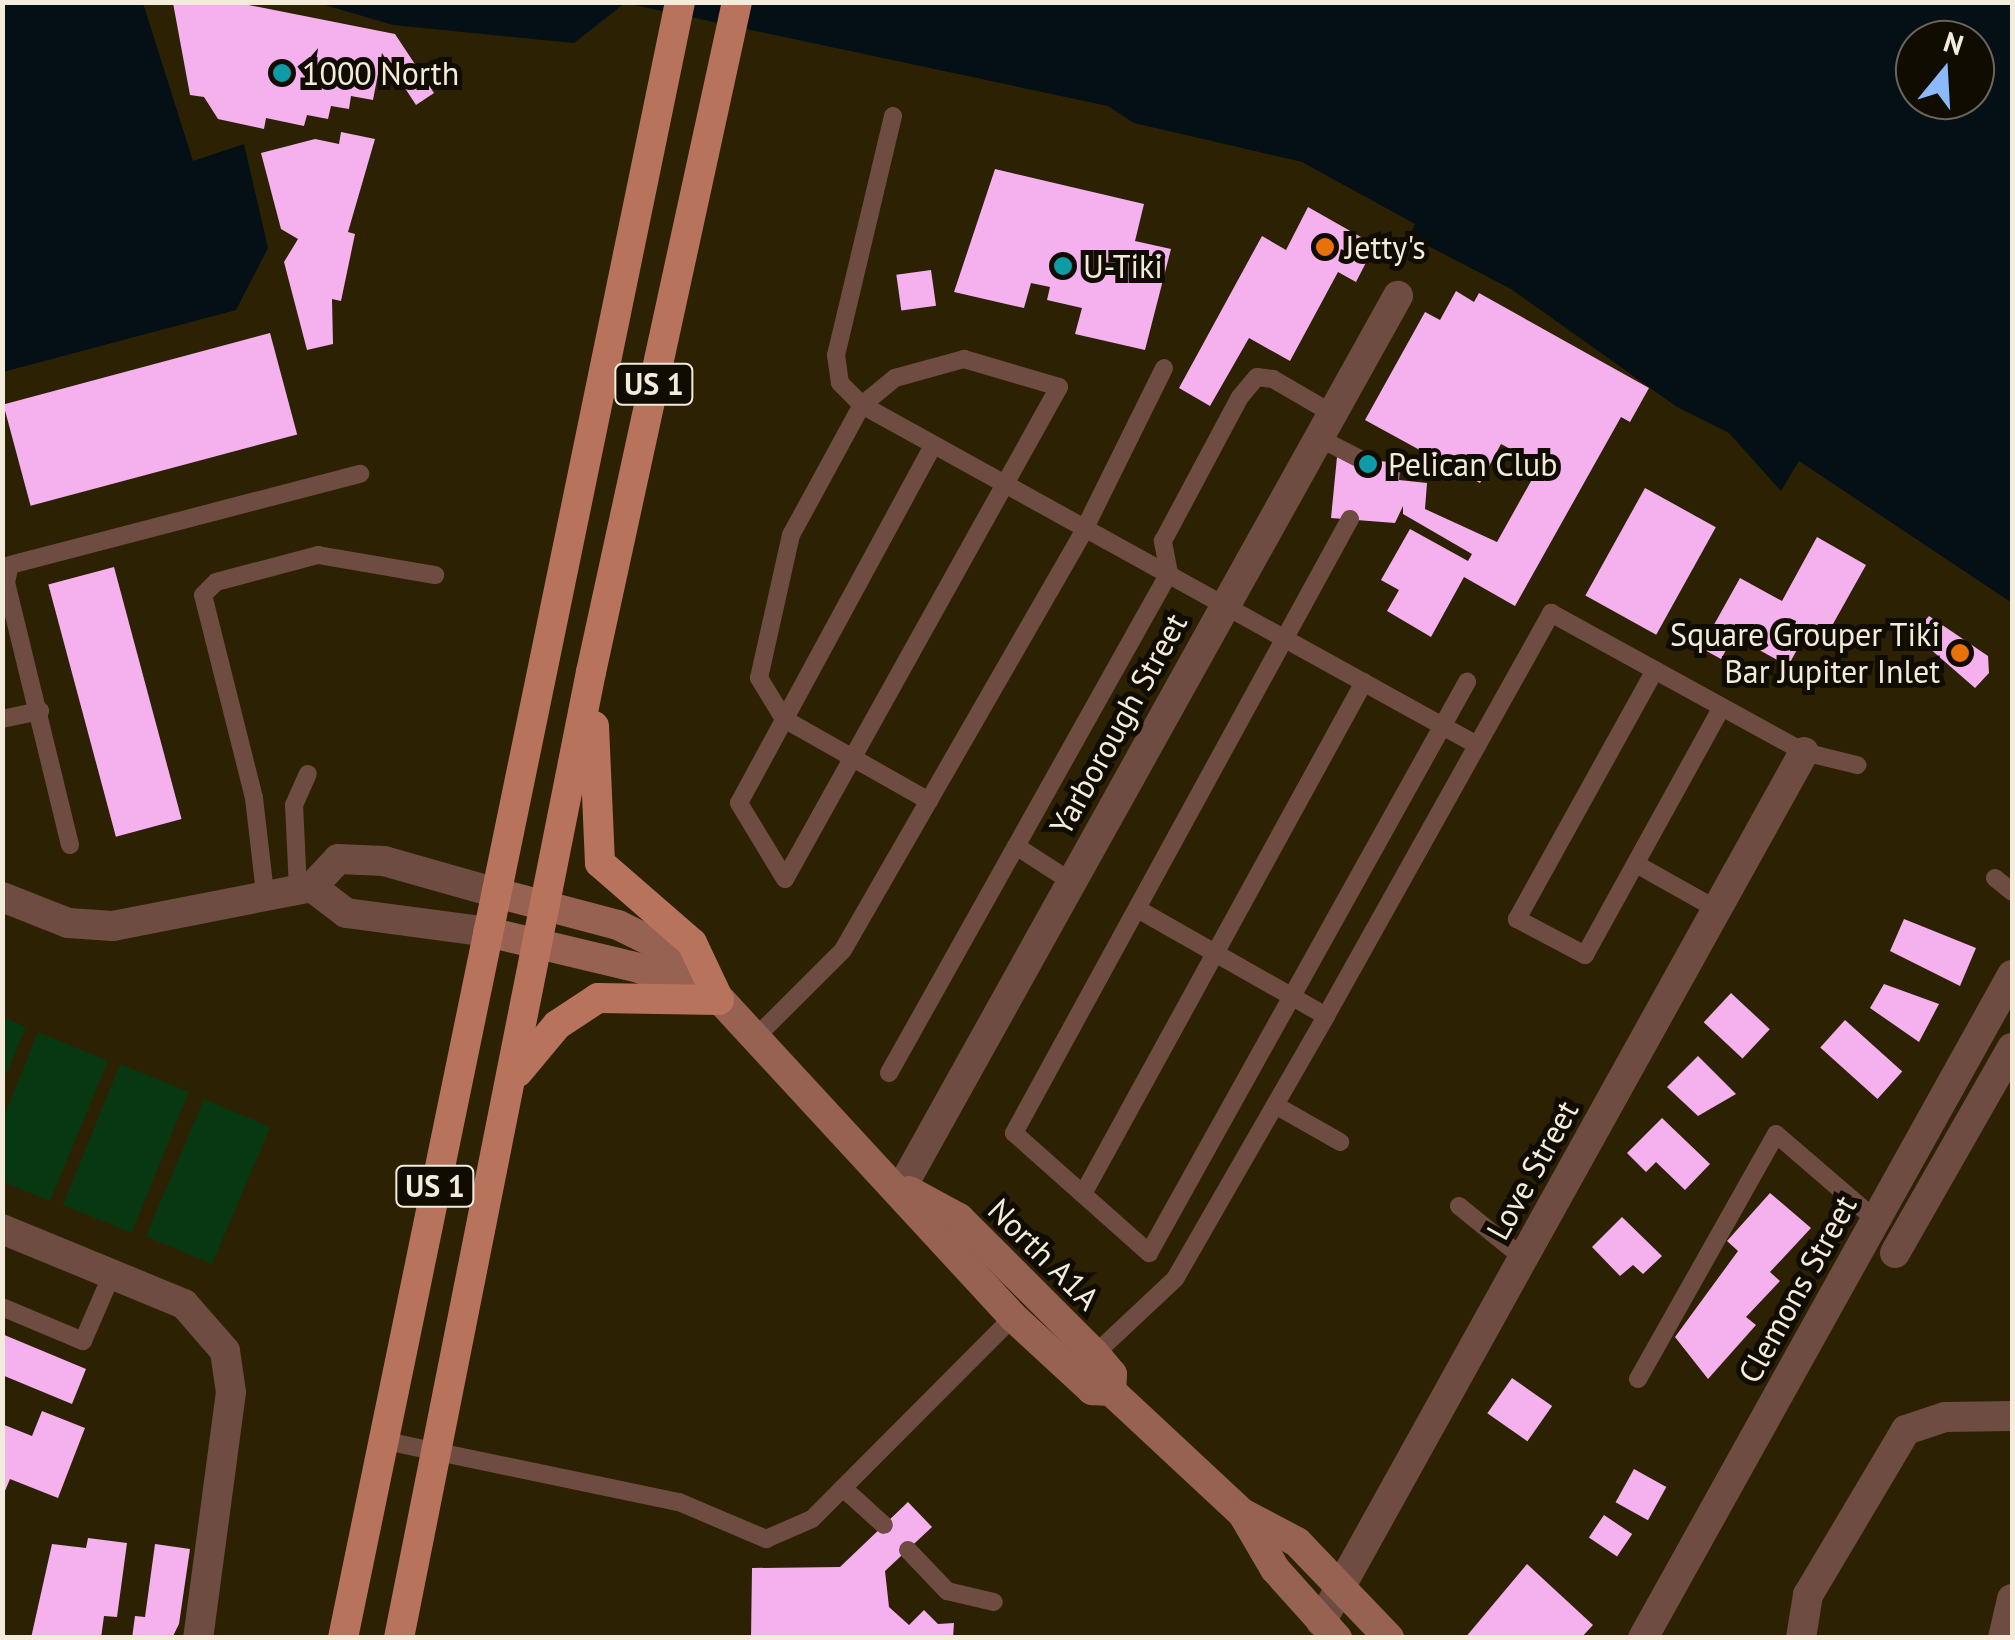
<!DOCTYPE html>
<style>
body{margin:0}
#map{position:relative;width:2015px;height:1640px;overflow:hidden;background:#2d2103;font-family:"PT Sans",sans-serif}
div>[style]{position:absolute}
.green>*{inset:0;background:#073812;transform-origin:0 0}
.water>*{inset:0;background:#041015}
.building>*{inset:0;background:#f5b1ed;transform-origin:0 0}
.lane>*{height:18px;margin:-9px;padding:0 9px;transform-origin:9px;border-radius:9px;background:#6e4c41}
.street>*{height:30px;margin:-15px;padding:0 15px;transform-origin:15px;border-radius:15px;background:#6e4c41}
.secondary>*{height:30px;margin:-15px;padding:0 15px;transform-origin:15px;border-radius:15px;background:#976251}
.primary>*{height:30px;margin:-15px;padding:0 15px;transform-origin:15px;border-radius:15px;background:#b8735d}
.dots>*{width:28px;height:28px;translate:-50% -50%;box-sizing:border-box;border:5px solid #110c02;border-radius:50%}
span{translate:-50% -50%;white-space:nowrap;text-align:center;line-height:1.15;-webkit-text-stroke:10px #110c02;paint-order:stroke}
.shield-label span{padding:2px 8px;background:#110c02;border:2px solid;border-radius:8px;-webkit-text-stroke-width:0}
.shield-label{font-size:30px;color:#f3ecdb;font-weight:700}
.poi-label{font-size:32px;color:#f3ecdb}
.left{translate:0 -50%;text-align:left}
.right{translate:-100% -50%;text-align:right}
.street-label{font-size:32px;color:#f3ecdb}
.frame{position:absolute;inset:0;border:5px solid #f3ecdb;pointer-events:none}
.north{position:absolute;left:1895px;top:20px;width:100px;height:100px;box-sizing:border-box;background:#110c02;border:2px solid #6b6659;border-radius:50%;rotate:18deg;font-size:28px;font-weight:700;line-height:40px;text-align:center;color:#f3ecdb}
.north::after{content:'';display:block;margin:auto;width:35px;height:45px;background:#8bbafc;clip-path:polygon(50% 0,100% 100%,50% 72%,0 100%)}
</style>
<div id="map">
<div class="green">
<div style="clip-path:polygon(3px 1017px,26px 1027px,3px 1082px)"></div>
<div style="clip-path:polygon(38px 1032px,108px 1061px,50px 1201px,3px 1182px,3px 1119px)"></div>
<div style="left:120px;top:1064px;width:74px;height:152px;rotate:22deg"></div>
<div style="left:204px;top:1099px;width:72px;height:149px;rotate:23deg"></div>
</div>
<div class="water">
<div style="clip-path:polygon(3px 2px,143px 3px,193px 161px,244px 144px,268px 248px,236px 310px,3px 372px)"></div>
<div style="clip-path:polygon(evenodd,318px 3px,2012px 3px,2012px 603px,1799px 461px,1781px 491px,1729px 433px,1677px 407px,1511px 289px,1409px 236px,1415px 224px,1302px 162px,1134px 123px,1108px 106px,625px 3px,574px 43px,393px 25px,318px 3px,1915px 40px,1975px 40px,1975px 100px,1915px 100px,1915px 40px)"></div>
</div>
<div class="building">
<div style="clip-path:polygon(173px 3px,239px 3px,395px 34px,434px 93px,416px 105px,382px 53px,373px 100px,351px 96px,349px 109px,331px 106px,328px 119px,307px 115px,304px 126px,266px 118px,264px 129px,218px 119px,204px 97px,190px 95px)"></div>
<div style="clip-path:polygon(341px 132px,375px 139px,348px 232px,355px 234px,341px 301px,332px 299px,333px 344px,307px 350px,284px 262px,298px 239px,281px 229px,261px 153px,315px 139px,339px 144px)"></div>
<div style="clip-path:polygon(995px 169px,1144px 204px,1135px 241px,1171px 249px,1145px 350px,1075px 334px,1082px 308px,1047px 300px,1050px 287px,1031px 283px,1024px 308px,954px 292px)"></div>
<div style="clip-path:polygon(1308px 207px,1375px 245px,1356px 282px,1338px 272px,1290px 361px,1249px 338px,1210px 406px,1179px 388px,1262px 236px,1286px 250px)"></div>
<div style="left:931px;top:270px;width:36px;height:35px;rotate:82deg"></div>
<div style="clip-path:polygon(1456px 291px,1474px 302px,1479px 293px,1649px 388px,1630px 422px,1621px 417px,1515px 606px,1464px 577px,1431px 637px,1387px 611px,1399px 590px,1381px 580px,1410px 529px,1468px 561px,1472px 554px,1403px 514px,1403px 506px,1395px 523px,1331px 518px,1337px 457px,1400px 463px,1399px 480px,1427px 483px,1425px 509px,1497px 542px,1540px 465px,1501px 444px,1480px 483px,1365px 420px,1425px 312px,1440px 320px)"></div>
<div style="left:270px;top:333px;width:105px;height:276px;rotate:75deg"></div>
<div style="left:1645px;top:488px;width:81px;height:123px;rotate:29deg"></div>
<div style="clip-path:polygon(1817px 537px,1866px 565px,1819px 649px,1803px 639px,1788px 666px,1734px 636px,1721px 659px,1701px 648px,1740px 578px,1782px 601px)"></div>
<div style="left:114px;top:567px;width:261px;height:68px;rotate:75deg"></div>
<div style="clip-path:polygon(1929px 616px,1988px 656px,1989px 673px,1975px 688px,1913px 634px)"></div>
<div style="clip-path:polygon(1904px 919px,1976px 948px,1960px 986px,1890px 951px)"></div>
<div style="clip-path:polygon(1884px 984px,1939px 1004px,1919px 1042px,1870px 1008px)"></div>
<div style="left:1731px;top:993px;width:53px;height:40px;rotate:43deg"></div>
<div style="left:1845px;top:1020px;width:77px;height:37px;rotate:42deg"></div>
<div style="clip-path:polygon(1698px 1056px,1736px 1094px,1698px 1116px,1667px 1087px)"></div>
<div style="clip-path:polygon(1662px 1118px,1710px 1164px,1685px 1190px,1656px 1162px,1646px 1172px,1627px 1153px)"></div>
<div style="clip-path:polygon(1770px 1193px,1811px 1228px,1770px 1272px,1780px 1281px,1746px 1317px,1756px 1325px,1708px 1379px,1675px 1337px,1738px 1251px,1727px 1241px)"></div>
<div style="clip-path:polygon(1622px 1217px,1662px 1256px,1643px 1274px,1633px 1265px,1620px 1276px,1592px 1247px)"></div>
<div style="clip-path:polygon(2px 1334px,86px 1369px,72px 1404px,2px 1375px)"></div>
<div style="left:1512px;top:1378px;width:49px;height:43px;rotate:35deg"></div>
<div style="clip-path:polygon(42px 1411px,85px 1428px,58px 1498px,10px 1479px,2px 1498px,2px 1424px,32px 1436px)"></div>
<div style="left:1634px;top:1469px;width:37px;height:38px;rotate:29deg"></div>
<div style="clip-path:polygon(908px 1502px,932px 1527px,885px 1571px,889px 1607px,909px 1625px,924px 1610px,938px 1624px,954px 1623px,953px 1638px,751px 1638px,752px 1568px,840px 1567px)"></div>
<div style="left:1604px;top:1515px;width:34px;height:27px;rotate:34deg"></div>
<div style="clip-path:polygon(88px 1538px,127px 1543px,117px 1617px,104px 1616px,101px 1638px,31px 1638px,52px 1544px,86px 1548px)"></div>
<div style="clip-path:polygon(155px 1544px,190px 1549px,179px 1624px,172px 1638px,132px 1638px,135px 1616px,145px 1617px)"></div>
<div style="clip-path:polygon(1527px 1564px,1593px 1625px,1581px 1638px,1465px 1638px)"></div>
</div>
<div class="lane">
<div style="left:893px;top:116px;width:246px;rotate:103.4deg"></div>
<div style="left:836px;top:355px;width:28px;rotate:82deg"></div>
<div style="left:840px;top:383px;width:31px;rotate:45deg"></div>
<div style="left:862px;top:405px;width:43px;rotate:-39.3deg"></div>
<div style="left:895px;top:378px;width:72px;rotate:-15.4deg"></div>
<div style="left:964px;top:359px;width:99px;rotate:16.4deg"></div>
<div style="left:1059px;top:387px;width:563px;rotate:119.11deg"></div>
<div style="left:785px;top:879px;width:89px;rotate:-121.2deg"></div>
<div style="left:739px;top:803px;width:407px;rotate:-61.5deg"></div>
<div style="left:1319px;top:438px;width:46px;rotate:27.1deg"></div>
<div style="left:1350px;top:519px;width:700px;rotate:118.69deg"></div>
<div style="left:1014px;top:1133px;width:181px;rotate:41.6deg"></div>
<div style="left:1149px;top:1253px;width:654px;rotate:-60.89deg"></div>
<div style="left:1655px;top:670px;width:285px;rotate:119deg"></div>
<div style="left:1517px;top:919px;width:77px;rotate:27.9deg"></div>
<div style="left:1585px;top:955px;width:283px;rotate:-61.1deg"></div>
<div style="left:2px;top:719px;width:39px;rotate:-12deg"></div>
<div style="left:929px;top:801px;width:167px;rotate:-150.5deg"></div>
<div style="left:784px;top:719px;width:48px;rotate:-121.4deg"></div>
<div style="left:759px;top:678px;width:147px;rotate:-77.4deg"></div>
<div style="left:791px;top:535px;width:148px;rotate:-61.4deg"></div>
<div style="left:862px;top:405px;width:703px;rotate:28.94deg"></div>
<div style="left:70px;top:845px;width:271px;rotate:-103.7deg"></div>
<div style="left:6px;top:582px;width:17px;rotate:-77deg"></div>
<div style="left:10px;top:565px;width:362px;rotate:-14.6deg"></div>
<div style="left:1016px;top:846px;width:64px;rotate:32.9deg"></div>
<div style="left:1636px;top:864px;width:94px;rotate:29.3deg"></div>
<div style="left:1995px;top:878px;width:22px;rotate:39deg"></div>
<div style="left:298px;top:889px;width:84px;rotate:-92.7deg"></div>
<div style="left:294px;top:805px;width:34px;rotate:-66deg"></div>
<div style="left:265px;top:893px;width:96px;rotate:-96.6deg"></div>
<div style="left:254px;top:798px;width:209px;rotate:-104.1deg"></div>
<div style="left:203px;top:595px;width:18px;rotate:-45deg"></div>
<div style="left:216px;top:582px;width:106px;rotate:-14.8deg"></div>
<div style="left:318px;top:555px;width:119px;rotate:9.7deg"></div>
<div style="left:1326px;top:1016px;width:462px;rotate:-60.8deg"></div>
<div style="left:1551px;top:613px;width:289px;rotate:28.8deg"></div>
<div style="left:1804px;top:752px;width:55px;rotate:13.8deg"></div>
<div style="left:756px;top:1037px;width:123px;rotate:-45deg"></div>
<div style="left:843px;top:950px;width:480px;rotate:-60.1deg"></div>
<div style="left:1082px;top:534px;width:185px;rotate:-63.7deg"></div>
<div style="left:889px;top:1073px;width:573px;rotate:-60.75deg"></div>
<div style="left:1169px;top:573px;width:33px;rotate:-101deg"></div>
<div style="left:1163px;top:541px;width:163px;rotate:-61.9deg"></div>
<div style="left:1240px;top:397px;width:26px;rotate:-50deg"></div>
<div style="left:1257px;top:377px;width:16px;rotate:7deg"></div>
<div style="left:1273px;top:379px;width:69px;rotate:30.3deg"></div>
<div style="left:1275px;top:1105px;width:75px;rotate:29.6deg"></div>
<div style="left:1083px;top:1194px;width:584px;rotate:-61.24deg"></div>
<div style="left:1459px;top:1206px;width:81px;rotate:39deg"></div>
<div style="left:2px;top:1307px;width:88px;rotate:22.8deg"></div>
<div style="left:83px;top:1341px;width:73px;rotate:-66.6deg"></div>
<div style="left:1095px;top:1354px;width:110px;rotate:-43.2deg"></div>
<div style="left:1175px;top:1279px;width:303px;rotate:-60.1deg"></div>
<div style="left:1326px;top:1016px;width:216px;rotate:-150.4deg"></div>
<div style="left:1638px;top:1379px;width:281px;rotate:-60.6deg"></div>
<div style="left:1776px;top:1134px;width:132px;rotate:40.7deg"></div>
<div style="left:381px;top:1440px;width:304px;rotate:11.8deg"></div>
<div style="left:679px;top:1502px;width:95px;rotate:23deg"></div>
<div style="left:766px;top:1539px;width:50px;rotate:-23.5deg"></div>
<div style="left:812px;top:1519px;width:285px;rotate:-45.1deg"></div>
<div style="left:843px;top:1488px;width:55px;rotate:42.1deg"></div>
<div style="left:908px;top:1550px;width:57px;rotate:46.4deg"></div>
<div style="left:947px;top:1591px;width:48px;rotate:13.2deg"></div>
</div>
<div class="street">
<div style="left:312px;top:887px;width:43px;rotate:37.4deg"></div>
<div style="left:346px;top:913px;width:143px;rotate:7.6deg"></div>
<div style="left:2px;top:897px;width:71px;rotate:21.5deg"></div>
<div style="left:68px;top:923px;width:45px;rotate:3.8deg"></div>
<div style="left:113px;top:926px;width:203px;rotate:-11.1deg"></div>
<div style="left:312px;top:887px;width:38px;rotate:-47deg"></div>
<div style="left:338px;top:859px;width:46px;rotate:2.5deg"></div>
<div style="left:384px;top:861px;width:117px;rotate:15.8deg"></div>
<div style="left:902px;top:1187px;width:1020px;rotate:-60.9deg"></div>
<div style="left:2px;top:1229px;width:197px;rotate:22.4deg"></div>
<div style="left:184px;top:1304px;width:62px;rotate:48.9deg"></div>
<div style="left:225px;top:1351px;width:41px;rotate:81.7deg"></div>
<div style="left:231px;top:1392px;width:248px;rotate:97.6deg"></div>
<div style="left:1895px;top:1253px;width:236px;rotate:-60.3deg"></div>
<div style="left:1321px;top:1622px;width:995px;rotate:-60.96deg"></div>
<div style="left:1643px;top:1638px;width:759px;rotate:-60.9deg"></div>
<div style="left:1801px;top:1638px;width:44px;rotate:-80.8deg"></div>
<div style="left:1808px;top:1595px;width:192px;rotate:-59.3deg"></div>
<div style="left:1906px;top:1430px;width:41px;rotate:-18.4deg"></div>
<div style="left:1945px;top:1417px;width:67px;rotate:-0.9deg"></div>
<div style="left:2003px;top:1638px;width:40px;rotate:-77deg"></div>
</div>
<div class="secondary">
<div style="left:497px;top:893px;width:125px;rotate:14.8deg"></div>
<div style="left:618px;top:925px;width:68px;rotate:26.2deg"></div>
<div style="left:679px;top:955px;width:493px;rotate:47.3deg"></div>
<div style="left:1013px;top:1317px;width:108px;rotate:42.7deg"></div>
<div style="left:1092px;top:1390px;width:19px;rotate:3deg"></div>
<div style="left:1111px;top:1391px;width:179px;rotate:43deg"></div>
<div style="left:1242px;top:1513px;width:62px;rotate:27.8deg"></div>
<div style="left:1297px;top:1542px;width:133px;rotate:46.2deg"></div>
<div style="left:488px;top:932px;width:155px;rotate:13.4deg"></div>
<div style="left:639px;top:968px;width:79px;rotate:21.7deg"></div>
<div style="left:909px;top:1191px;width:57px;rotate:28.4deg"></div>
<div style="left:959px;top:1218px;width:192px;rotate:45deg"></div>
<div style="left:1095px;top:1354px;width:26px;rotate:50deg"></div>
<div style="left:1112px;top:1374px;width:17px;rotate:93deg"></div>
<div style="left:1244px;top:1516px;width:61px;rotate:59.7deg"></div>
<div style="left:1275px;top:1569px;width:93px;rotate:48.1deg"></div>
</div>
<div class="primary">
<div style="left:594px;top:726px;width:137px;rotate:87.5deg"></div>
<div style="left:600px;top:863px;width:122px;rotate:41deg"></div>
<div style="left:692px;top:943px;width:63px;rotate:64.7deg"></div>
<div style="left:518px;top:1072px;width:61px;rotate:-50.3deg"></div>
<div style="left:557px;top:1025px;width:49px;rotate:-33.4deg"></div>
<div style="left:598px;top:998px;width:121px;rotate:0.9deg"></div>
<div style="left:343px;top:1638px;width:1670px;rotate:-78.36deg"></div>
<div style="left:399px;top:1638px;width:985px;rotate:-78.76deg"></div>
<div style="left:591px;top:672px;width:686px;rotate:-77.71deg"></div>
</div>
<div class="dots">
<div style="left:282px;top:73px;background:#0f9aa8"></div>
<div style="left:1325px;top:247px;background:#e8710a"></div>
<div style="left:1063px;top:266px;background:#0f9aa8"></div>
<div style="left:1368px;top:464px;background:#0f9aa8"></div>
<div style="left:1960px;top:653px;background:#e8710a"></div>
</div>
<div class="shield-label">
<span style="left:654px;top:384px">US 1</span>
<span style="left:435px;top:1186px">US 1</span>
</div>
<div class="poi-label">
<span class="left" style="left:302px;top:73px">1000 North</span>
<span class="left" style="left:1345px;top:247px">Jetty's</span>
<span class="left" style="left:1083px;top:266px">U-Tiki</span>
<span class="left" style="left:1388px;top:464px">Pelican Club</span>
<span class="right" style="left:1940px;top:653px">Square Grouper Tiki<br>Bar Jupiter Inlet</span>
</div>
<div class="street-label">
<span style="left:1118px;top:724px;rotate:-61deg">Yarborough Street</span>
<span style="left:1532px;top:1170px;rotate:-61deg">Love Street</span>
<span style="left:1044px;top:1254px;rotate:45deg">North A1A</span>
<span style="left:1797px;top:1289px;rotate:-61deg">Clemons Street</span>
</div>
<div class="frame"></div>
<div class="north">N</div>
</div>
